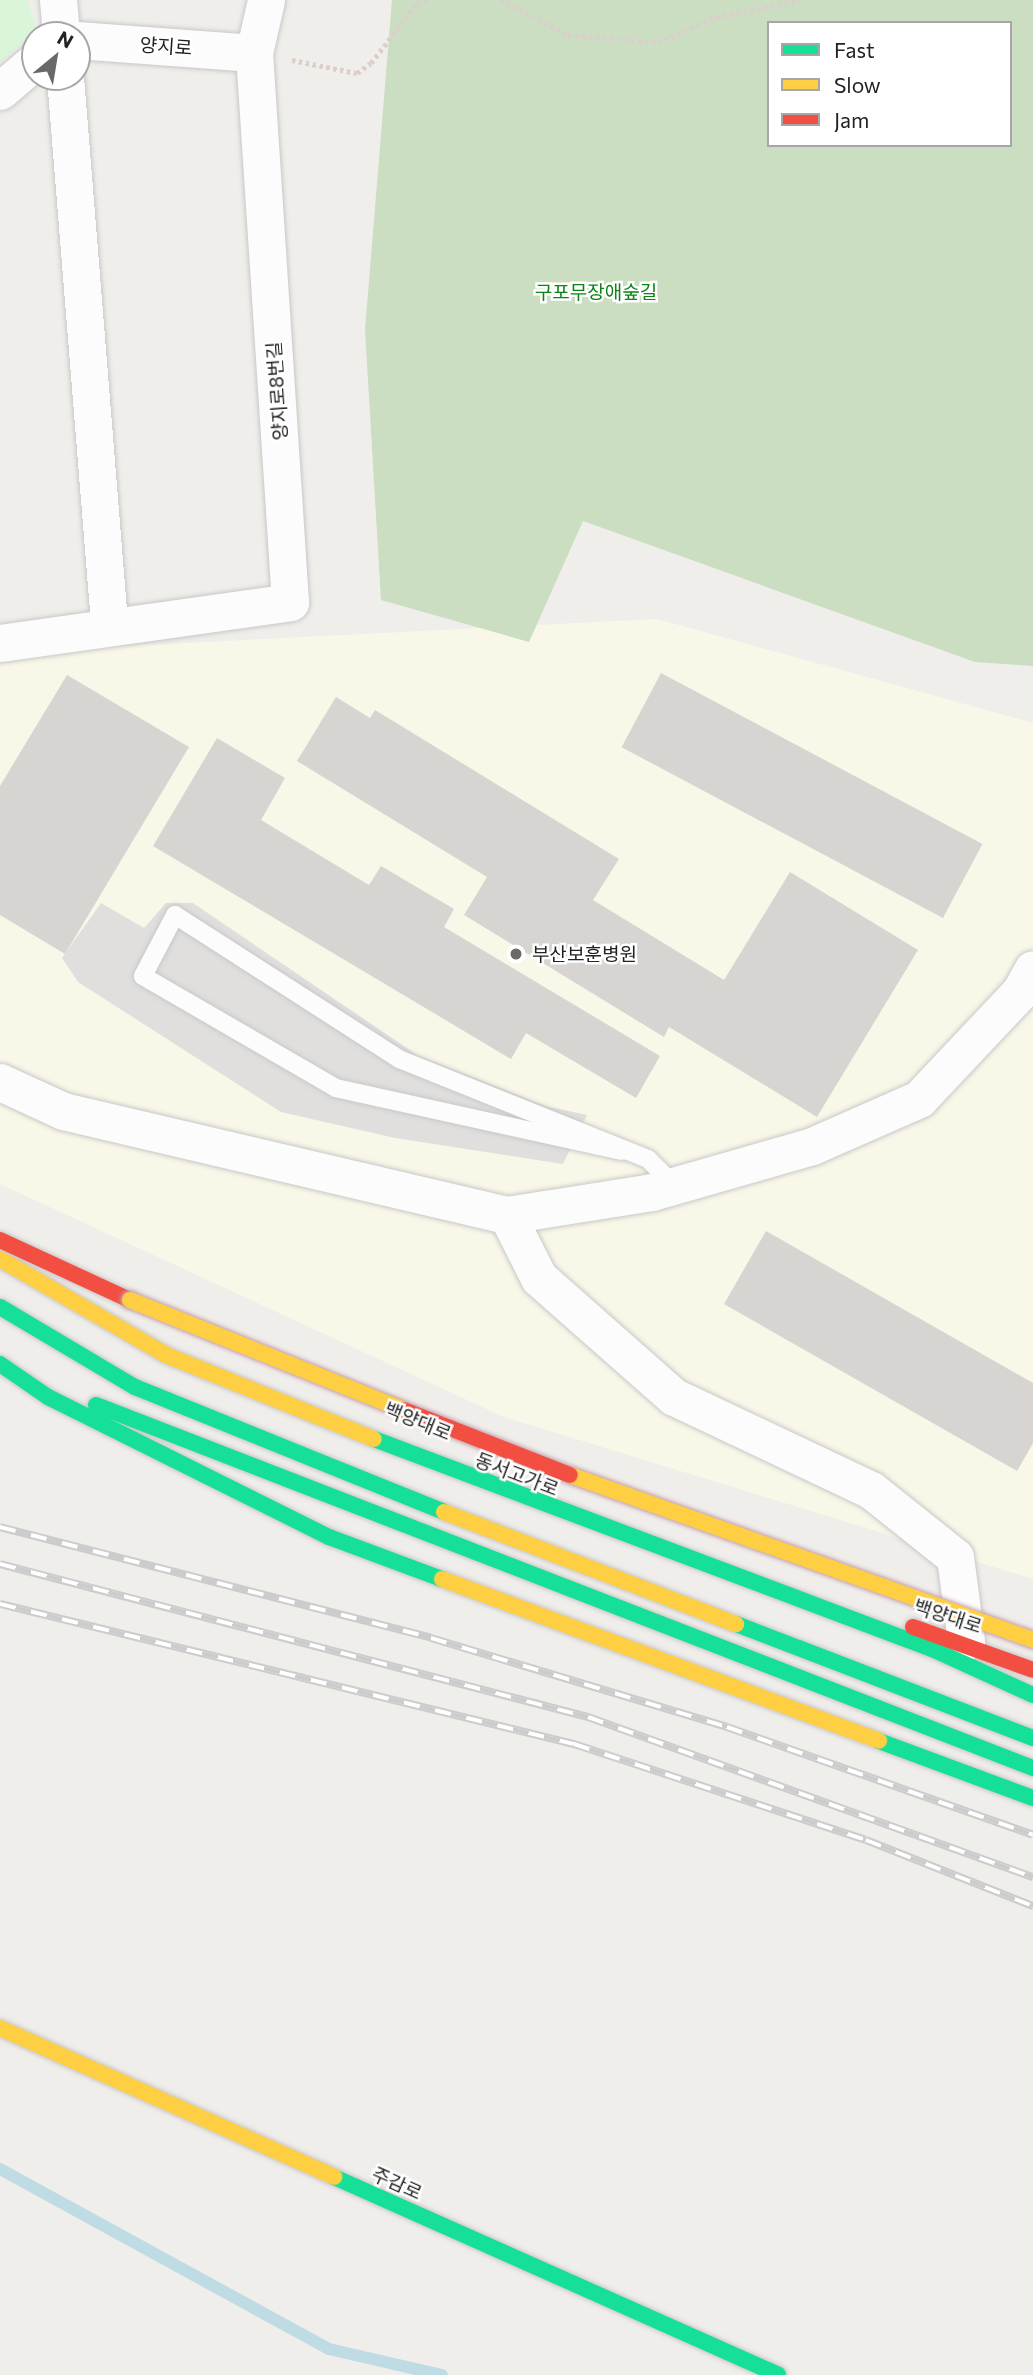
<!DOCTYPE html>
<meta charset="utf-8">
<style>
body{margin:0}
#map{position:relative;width:1033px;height:2375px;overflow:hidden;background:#f0eeeb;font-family:Commissioner,"Noto Sans KR",sans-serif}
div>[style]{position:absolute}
.education>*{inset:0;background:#f8f7e8}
.forest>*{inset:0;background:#cbdec1}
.park>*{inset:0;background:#daf5da}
.parking>*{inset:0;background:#e0dfde}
.stream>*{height:12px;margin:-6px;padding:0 6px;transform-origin:6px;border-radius:6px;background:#bfdbe3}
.building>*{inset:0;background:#d7d4d2;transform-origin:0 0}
.path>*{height:4.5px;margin-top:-2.25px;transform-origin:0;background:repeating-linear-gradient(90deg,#dccecd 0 3.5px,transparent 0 7px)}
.roads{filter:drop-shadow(0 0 2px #c9c8c7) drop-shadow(0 0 2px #c9c8c7)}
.lane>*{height:18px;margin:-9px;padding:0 9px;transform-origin:9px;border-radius:9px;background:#fdfcfc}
.street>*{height:37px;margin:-18.5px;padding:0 18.5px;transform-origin:18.5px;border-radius:18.5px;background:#fdfcfc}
.fast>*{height:16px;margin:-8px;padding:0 8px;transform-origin:8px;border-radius:8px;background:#16e098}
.slow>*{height:16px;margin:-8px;padding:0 8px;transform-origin:8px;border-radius:8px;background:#ffcf43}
.jam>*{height:16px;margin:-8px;padding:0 8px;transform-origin:8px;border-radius:8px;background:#f24e42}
.rail>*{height:8px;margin-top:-4px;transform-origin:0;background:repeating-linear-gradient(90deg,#fff 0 16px,#ccc 0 32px);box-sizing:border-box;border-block:2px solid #ccc}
.bridges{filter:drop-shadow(0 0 2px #c5a2ac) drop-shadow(0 0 2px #c5a2ac)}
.slow-bridge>*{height:16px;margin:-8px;padding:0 8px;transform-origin:8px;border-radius:8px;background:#ffcf43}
.jam-bridge>*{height:16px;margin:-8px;padding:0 8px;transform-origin:8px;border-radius:8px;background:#f24e42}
.dots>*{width:19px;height:19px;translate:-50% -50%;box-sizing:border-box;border:4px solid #fff;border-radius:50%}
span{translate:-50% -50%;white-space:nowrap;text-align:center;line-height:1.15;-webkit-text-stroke:5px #fff;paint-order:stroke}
.street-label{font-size:19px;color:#222}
.park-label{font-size:19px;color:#0c8416}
.poi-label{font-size:19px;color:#222}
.left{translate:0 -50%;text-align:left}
.legend{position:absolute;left:767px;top:21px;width:245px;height:126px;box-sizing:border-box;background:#fff;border:2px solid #a7a7a7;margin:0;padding:9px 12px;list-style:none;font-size:21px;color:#222}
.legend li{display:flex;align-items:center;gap:14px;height:35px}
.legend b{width:35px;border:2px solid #a7a7a7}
.north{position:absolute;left:21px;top:21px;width:70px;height:70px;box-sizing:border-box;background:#fff;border:2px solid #a7a7a7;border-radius:50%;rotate:30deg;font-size:19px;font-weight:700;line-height:28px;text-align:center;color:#222}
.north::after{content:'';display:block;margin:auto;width:24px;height:32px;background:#6a6968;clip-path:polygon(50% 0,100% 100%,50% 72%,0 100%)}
</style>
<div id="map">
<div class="education">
<div style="clip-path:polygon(657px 619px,1033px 723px,1033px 1579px,504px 1417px,0 1184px,0 662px,70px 649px)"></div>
</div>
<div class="forest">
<div style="clip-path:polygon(evenodd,392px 0,1033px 0,1033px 666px,975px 662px,583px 521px,529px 642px,381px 600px,365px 330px,392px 0,769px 23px,1010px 23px,1010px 145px,769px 145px,769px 23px)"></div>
</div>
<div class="park">
<div style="clip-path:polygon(0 0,28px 0,37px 31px,0 62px)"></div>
</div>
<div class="parking">
<div style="clip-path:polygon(101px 903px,144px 928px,166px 903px,193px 903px,417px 1055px,546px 1106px,587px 1115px,563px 1164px,395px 1138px,281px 1112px,78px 982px,62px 958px)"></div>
</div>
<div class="stream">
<div style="left:0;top:2169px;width:375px;rotate:28.7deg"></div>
<div style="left:329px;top:2349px;width:116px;rotate:13deg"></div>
</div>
<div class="building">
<div style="left:661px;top:673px;width:364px;height:84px;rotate:28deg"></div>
<div style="clip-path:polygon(67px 675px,189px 747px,65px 954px,0 915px,0 786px)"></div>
<div style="clip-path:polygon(336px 697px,370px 718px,375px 710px,619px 859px,593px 900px,724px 980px,790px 872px,918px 950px,817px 1117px,669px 1027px,664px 1037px,464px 915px,487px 877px,297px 761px)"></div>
<div style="clip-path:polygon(217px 738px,285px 778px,261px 820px,369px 885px,381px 866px,454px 909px,444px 927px,660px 1056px,636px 1098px,526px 1033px,511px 1059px,153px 846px)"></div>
<div style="clip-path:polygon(766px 1231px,1033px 1383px,1033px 1443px,1017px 1471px,724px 1304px)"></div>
</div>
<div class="path">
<div style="left:501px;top:0;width:76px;rotate:27.6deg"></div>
<div style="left:568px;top:35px;width:90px;rotate:4.4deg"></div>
<div style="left:658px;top:42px;width:63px;rotate:-23.3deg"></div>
<div style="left:716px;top:17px;width:88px;rotate:-11.2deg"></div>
<div style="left:292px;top:60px;width:66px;rotate:11.3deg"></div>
<div style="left:357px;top:73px;width:17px;rotate:-36deg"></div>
<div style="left:371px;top:63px;width:76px;rotate:-52.5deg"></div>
<div style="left:417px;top:3px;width:11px;rotate:-15deg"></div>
</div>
<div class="roads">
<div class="lane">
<div style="left:622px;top:1151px;width:293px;rotate:-167.6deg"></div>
<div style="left:336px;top:1088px;width:223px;rotate:-149.9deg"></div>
<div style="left:143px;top:976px;width:69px;rotate:-62.3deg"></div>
<div style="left:175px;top:915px;width:266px;rotate:32.7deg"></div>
<div style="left:399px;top:1059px;width:268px;rotate:21.9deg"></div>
<div style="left:648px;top:1159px;width:37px;rotate:45deg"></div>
</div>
<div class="street">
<div style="left:58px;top:0;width:35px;rotate:85deg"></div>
<div style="left:77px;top:40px;width:177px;rotate:4.2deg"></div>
<div style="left:65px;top:77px;width:548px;rotate:85.39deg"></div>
<div style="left:0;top:91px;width:46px;rotate:-40.6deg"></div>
<div style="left:0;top:643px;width:293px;rotate:-8deg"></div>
<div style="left:290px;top:602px;width:550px;rotate:-93.75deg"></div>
<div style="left:254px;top:53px;width:54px;rotate:-77.2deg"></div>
<div style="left:0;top:1082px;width:69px;rotate:24.7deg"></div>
<div style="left:63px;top:1111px;width:456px;rotate:13.2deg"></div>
<div style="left:507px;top:1215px;width:147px;rotate:-9deg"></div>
<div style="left:652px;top:1192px;width:166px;rotate:-16deg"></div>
<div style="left:812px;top:1146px;width:117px;rotate:-23.7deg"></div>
<div style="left:919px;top:1099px;width:147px;rotate:-46.7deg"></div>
<div style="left:1020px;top:992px;width:26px;rotate:-61deg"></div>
<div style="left:507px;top:1215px;width:71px;rotate:63.1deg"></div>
<div style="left:539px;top:1278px;width:180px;rotate:41.4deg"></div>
<div style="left:674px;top:1397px;width:218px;rotate:25.3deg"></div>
<div style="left:871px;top:1490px;width:107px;rotate:38.6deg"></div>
<div style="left:955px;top:1557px;width:85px;rotate:82.5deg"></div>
</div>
<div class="fast">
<div style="left:0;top:1307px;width:157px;rotate:30.7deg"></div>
<div style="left:135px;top:1387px;width:333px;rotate:22deg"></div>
<div style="left:0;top:1364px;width:58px;rotate:34.5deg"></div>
<div style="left:48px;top:1397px;width:314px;rotate:26.5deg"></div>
<div style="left:329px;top:1537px;width:121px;rotate:20.4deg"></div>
<div style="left:96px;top:1405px;width:1005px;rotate:21.18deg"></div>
<div style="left:374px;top:1439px;width:596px;rotate:20.62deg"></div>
<div style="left:932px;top:1649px;width:111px;rotate:24.5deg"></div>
<div style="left:736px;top:1624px;width:318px;rotate:21deg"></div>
<div style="left:879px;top:1741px;width:164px;rotate:20.3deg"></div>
<div style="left:334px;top:2177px;width:486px;rotate:24deg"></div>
</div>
<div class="slow">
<div style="left:0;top:1259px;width:192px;rotate:30deg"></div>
<div style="left:166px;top:1355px;width:224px;rotate:22deg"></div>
<div style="left:444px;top:1512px;width:313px;rotate:21deg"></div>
<div style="left:442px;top:1579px;width:466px;rotate:20.3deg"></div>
<div style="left:0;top:2028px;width:366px;rotate:24deg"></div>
</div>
<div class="jam">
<div style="left:0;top:1240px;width:143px;rotate:24.8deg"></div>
<div style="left:913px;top:1627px;width:127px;rotate:19.7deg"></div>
</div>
</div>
<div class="rail">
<div style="left:0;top:1527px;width:445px;rotate:14.4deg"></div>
<div style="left:431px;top:1638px;width:309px;rotate:16.7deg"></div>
<div style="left:727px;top:1727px;width:324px;rotate:19.4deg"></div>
<div style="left:0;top:1564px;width:608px;rotate:14.59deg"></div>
<div style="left:588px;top:1717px;width:473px;rotate:19.8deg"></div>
<div style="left:0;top:1604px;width:591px;rotate:13.71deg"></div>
<div style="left:574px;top:1744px;width:307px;rotate:18.2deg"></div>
<div style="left:866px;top:1840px;width:180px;rotate:21.6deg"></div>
</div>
<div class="bridges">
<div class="slow-bridge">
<div style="left:130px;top:1300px;width:295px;rotate:21.9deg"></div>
<div style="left:570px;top:1475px;width:492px;rotate:19.6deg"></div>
</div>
<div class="jam-bridge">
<div style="left:404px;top:1410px;width:178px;rotate:21.4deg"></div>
</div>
</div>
<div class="dots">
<div style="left:516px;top:954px;background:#6a6968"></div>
</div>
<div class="street-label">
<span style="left:166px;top:46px;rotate:4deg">양지로</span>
<span style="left:277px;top:391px;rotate:-94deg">양지로8번길</span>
<span style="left:418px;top:1421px;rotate:22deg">백양대로</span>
<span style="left:517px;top:1474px;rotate:21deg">동서고가로</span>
<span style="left:948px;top:1616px;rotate:18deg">백양대로</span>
<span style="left:397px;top:2183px;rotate:24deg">주감로</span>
</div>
<div class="park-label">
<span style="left:596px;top:292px">구포무장애숲길</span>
</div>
<div class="poi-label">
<span class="left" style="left:532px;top:954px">부산보훈병원</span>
</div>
<ul class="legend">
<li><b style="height:9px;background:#16e098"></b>Fast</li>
<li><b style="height:9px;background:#ffcf43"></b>Slow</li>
<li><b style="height:9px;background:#f24e42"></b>Jam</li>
</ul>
<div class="north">N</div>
</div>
